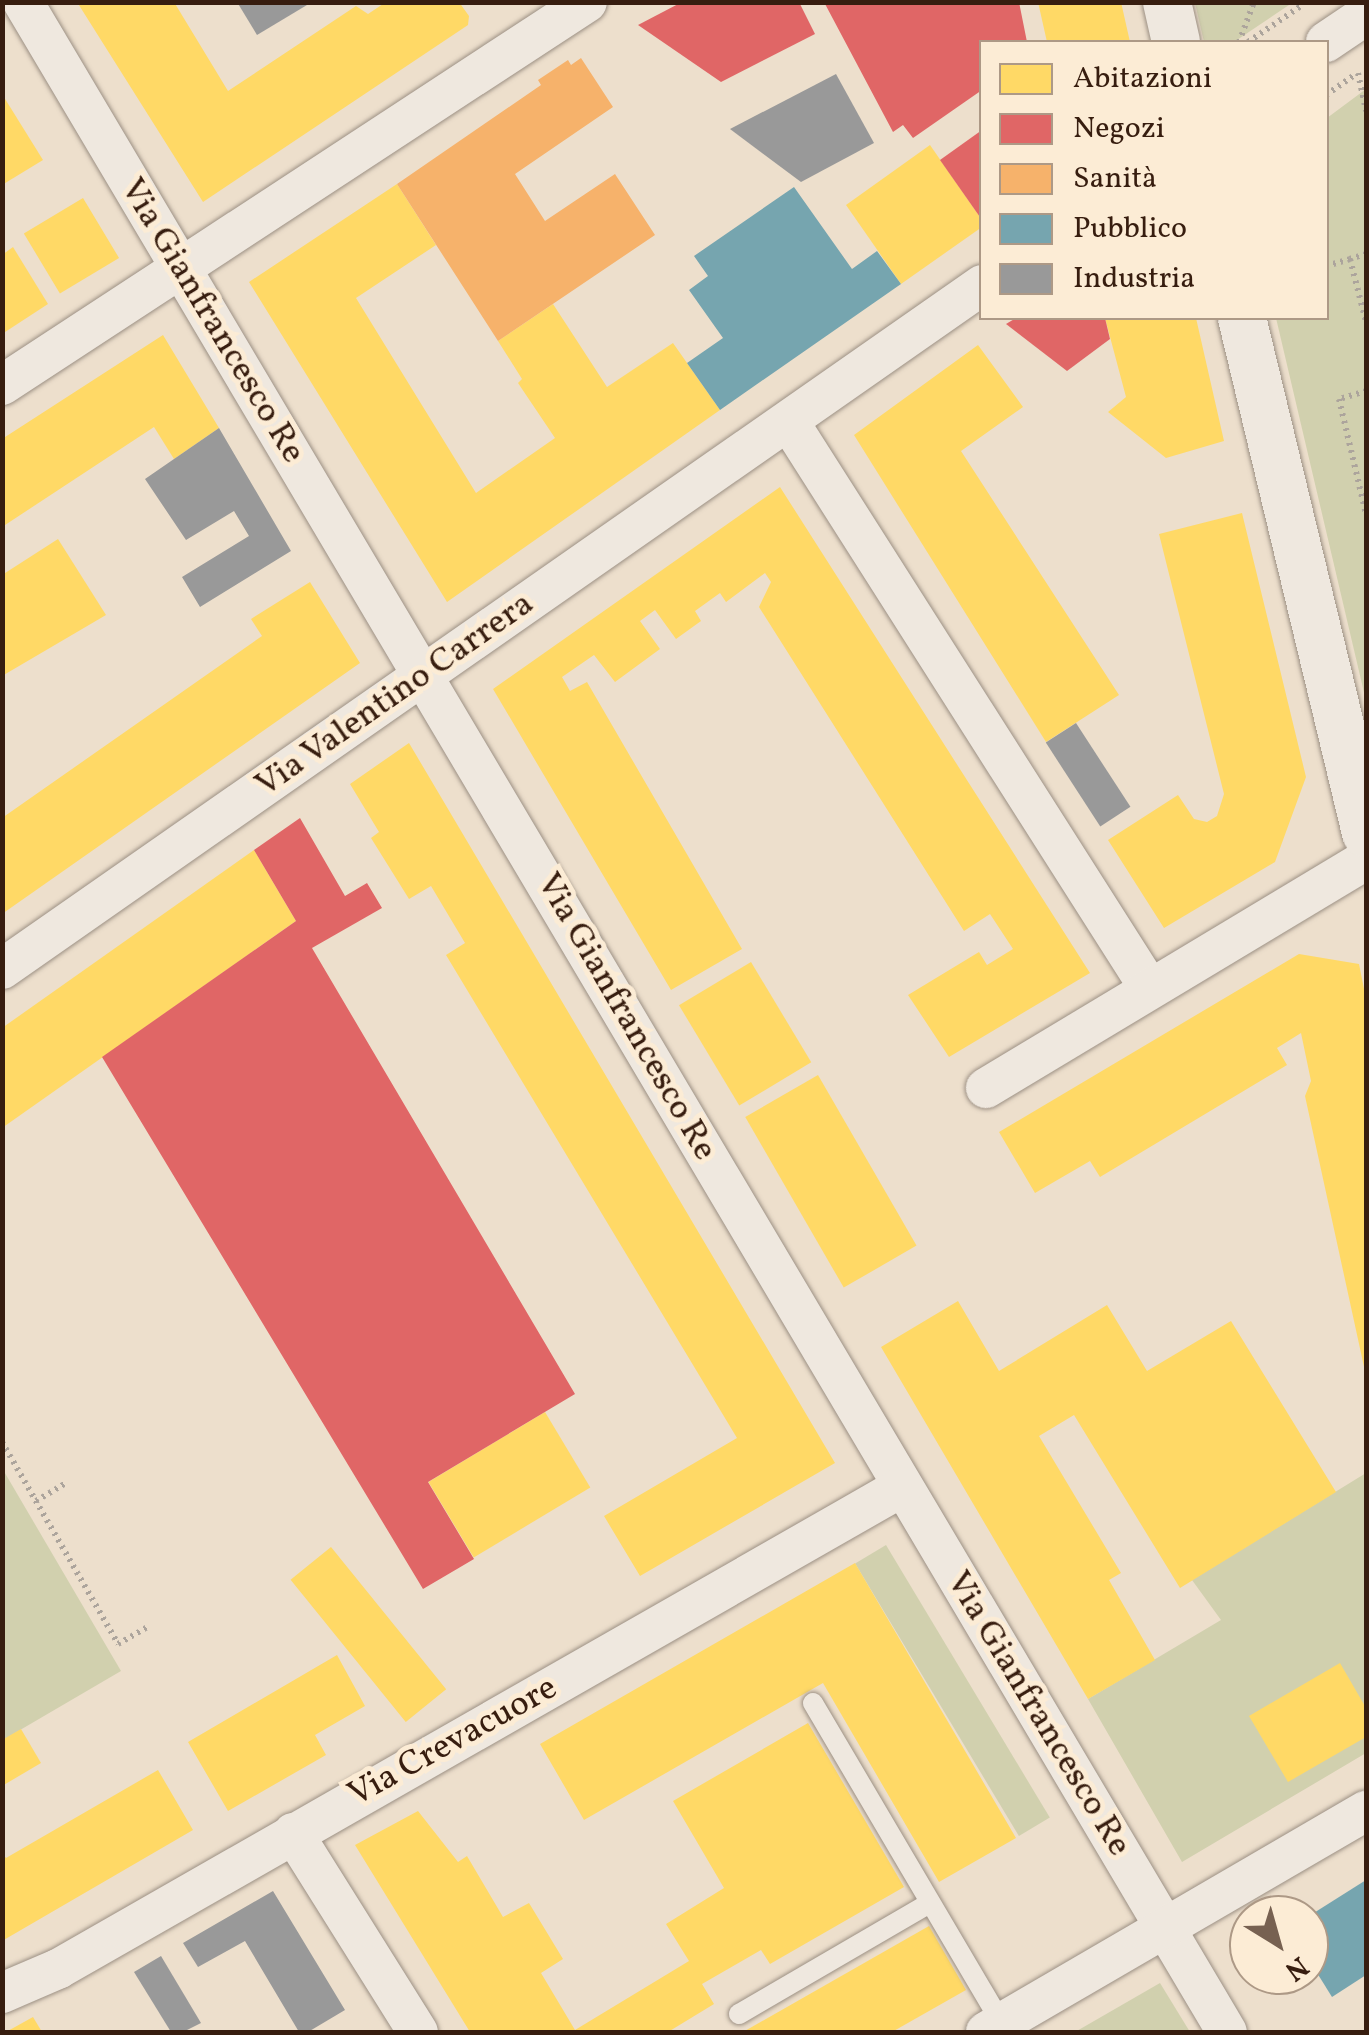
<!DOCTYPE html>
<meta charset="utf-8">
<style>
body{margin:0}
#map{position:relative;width:1369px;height:2035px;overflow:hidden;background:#eddfcc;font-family:Vollkorn,serif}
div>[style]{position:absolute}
.green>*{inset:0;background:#d1d0ae;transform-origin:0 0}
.homes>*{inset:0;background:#ffd966;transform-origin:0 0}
.shops>*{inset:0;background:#e06666}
.health>*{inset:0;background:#f6b26b}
.public>*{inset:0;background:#76a5af}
.industry>*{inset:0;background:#999;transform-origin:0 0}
.path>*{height:6px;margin-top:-3px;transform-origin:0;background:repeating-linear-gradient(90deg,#aca49c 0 2.5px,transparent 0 7.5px)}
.roads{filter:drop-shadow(0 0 2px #9c9084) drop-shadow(0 0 2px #9c9084)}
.service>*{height:20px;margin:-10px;padding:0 10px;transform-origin:10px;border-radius:10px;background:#efe8df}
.minor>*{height:40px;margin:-20px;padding:0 20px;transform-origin:20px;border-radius:20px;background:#efe8df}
.tertiary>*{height:48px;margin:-24px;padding:0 24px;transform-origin:24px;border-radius:24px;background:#efe8df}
span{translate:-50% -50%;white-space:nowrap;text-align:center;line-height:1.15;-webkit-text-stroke:10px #fcecd5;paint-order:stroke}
.street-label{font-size:35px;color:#371d0f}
.frame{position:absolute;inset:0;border:5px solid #371d0f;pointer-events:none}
.legend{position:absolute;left:979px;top:40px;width:350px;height:280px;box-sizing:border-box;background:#fcecd5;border:2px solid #ad9986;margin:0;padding:12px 18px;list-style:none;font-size:30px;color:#371d0f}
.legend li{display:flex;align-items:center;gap:20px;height:50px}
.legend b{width:50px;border:2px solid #ad9986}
.north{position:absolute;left:1229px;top:1895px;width:100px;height:100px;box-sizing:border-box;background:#fcecd5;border:2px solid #ad9986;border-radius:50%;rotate:143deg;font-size:28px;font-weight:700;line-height:40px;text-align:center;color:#371d0f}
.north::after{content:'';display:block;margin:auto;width:35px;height:45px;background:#776151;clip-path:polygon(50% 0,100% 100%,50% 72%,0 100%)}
</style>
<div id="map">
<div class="green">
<div style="clip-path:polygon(1195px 3px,1195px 2px,1292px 3px,1234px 42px,1204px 42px)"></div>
<div style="clip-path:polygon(1366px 89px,1366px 701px,1276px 318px,1326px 318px,1327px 118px)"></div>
<div style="clip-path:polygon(2px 1468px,121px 1671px,3px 1740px,2px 1740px)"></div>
<div style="clip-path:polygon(1366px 1473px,1366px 1753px,1182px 1862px,1088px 1699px,1221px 1620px,1192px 1580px)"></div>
<div style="left:886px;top:1545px;width:318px;height:36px;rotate:59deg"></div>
<div style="clip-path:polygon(1160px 1983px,1190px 2032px,1075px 2032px)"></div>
</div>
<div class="homes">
<div style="clip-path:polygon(77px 2px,174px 2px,228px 91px,356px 6px,368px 14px,386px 2px,459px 2px,469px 16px,468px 25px,203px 202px)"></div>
<div style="clip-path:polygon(1038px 2px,1121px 2px,1130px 42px,1047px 42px)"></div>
<div style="clip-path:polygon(2px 94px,43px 160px,2px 185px)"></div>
<div style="clip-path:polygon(930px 145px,982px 220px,982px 227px,901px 284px,846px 205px)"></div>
<div style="clip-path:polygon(397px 184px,436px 245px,356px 298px,476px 493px,555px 438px,518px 383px,522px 379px,498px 341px,553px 304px,607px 387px,673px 343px,720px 410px,447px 602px,249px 282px)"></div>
<div style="left:83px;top:198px;width:70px;height:69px;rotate:59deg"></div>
<div style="clip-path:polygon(13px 247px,48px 304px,2px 334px,2px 255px)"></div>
<div style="clip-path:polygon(1105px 318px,1196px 318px,1224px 441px,1166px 458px,1108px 412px,1126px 397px)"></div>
<div style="clip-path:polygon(163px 335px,219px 428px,174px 459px,154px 427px,2px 527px,2px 439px)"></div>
<div style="clip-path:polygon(978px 345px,1023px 407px,961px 451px,1119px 695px,1046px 742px,854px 435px)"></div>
<div style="clip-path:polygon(780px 487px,1090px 973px,949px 1057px,908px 995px,979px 952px,987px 965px,1013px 949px,990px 914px,964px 931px,759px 607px,771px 582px,765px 573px,726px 602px,720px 593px,695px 611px,701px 621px,676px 639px,655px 610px,640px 621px,660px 649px,615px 682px,594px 655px,562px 677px,570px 691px,587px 682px,742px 949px,671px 990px,493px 689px)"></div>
<div style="clip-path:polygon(1242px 513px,1306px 777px,1275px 862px,1164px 928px,1108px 840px,1178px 795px,1194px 819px,1207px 822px,1217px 816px,1224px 794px,1159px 534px)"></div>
<div style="clip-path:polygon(58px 539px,106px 615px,2px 676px,2px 575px)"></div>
<div style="clip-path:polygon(310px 582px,360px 663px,2px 914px,2px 818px,262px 636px,251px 619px)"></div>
<div style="clip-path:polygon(409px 743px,835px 1463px,640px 1576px,604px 1516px,737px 1438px,446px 955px,465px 943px,431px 886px,409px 899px,371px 838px,379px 832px,350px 784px)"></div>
<div style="clip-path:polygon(254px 850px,296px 921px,2px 1128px,2px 1028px)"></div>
<div style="clip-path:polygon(1299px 954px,1359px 964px,1366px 999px,1366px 1376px,1305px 1096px,1311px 1081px,1301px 1033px,1277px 1048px,1287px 1065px,1100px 1177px,1090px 1161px,1035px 1193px,999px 1132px)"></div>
<div style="left:751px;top:962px;width:117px;height:84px;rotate:59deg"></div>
<div style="left:818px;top:1075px;width:197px;height:84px;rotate:60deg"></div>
<div style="clip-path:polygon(958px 1301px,999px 1371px,1107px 1305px,1147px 1371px,1231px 1321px,1336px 1492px,1180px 1588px,1074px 1415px,1039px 1436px,1121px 1573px,1109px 1580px,1155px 1660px,1088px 1699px,881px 1347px)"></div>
<div style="left:545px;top:1412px;width:88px;height:136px;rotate:59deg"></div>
<div style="left:331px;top:1547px;width:183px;height:52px;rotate:51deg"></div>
<div style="clip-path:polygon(855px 1563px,1016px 1838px,939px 1882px,823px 1683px,584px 1820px,540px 1744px)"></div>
<div style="clip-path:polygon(337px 1655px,365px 1706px,315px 1735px,326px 1755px,228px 1811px,188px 1742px)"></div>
<div style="clip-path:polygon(1340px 1663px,1366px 1708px,1366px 1737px,1288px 1782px,1249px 1716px)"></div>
<div style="clip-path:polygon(808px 1723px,904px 1887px,770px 1964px,761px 1950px,702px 1984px,714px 2004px,668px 2032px,470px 2032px,355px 1845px,418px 1811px,458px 1862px,467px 1856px,503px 1917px,529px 1903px,563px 1959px,541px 1973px,575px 2030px,689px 1961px,666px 1924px,724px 1888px,673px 1801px)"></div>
<div style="clip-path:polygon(21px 1729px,41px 1763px,2px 1786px,2px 1740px)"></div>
<div style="clip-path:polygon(158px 1770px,193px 1830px,2px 1941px,2px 1853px,6px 1858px)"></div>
<div style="clip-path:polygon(929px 1926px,966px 1990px,892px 2032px,743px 2032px)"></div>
<div style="clip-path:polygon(33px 2017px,42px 2032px,6px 2032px)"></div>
</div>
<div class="shops">
<div style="clip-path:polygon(682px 2px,799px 2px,815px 34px,721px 82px,638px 25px)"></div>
<div style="clip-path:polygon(824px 2px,1019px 2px,1027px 42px,982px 42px,982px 90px,913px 138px,903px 125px,893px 132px)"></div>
<div style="clip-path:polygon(982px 130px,982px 220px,940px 160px)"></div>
<div style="clip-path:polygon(1016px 318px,1105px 318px,1110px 339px,1067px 371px,1006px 324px)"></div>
<div style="clip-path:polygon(300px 818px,345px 896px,367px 883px,382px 908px,312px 948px,575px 1394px,428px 1482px,474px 1559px,423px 1589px,102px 1057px,296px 921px,254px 850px)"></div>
</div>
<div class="health">
<div style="clip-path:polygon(581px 58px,613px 107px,515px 174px,545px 221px,615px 174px,655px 235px,498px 341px,397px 184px,541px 85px,538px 80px,568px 60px,571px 65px)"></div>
</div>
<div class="public">
<div style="clip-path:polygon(794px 187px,852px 269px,877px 251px,901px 284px,720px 410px,687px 363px,723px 338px,689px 290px,708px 276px,694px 256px)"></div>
<div style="clip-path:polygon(1366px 1880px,1366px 1975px,1332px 1997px,1309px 1960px,1309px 1916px)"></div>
</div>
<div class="industry">
<div style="clip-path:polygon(237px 2px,312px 2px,257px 35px)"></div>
<div style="clip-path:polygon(836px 74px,874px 143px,801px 182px,730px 129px)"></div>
<div style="clip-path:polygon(219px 428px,291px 551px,200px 607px,182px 577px,249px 536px,234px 511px,186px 540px,145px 479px)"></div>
<div style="left:1076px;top:723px;width:100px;height:36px;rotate:57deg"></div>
<div style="clip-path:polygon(273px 1891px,345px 2010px,308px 2032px,299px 2032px,245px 1941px,198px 1967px,183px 1943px)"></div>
<div style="clip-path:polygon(161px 1956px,201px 2023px,183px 2032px,171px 2032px,134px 1972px)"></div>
</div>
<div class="path">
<div style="left:1239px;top:42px;width:43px;rotate:-69.4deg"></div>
<div style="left:1248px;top:42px;width:64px;rotate:-34.2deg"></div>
<div style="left:1358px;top:73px;width:39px;rotate:78deg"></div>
<div style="left:1326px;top:95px;width:33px;rotate:-35deg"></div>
<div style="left:1366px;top:254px;width:17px;rotate:163deg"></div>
<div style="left:1350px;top:259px;width:65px;rotate:75.7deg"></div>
<div style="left:1326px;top:266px;width:25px;rotate:-16deg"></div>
<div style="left:1366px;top:391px;width:28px;rotate:163deg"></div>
<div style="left:1339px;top:399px;width:118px;rotate:76.8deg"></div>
<div style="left:2px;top:1442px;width:233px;rotate:60.1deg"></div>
<div style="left:118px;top:1644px;width:34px;rotate:-30deg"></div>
<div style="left:36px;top:1501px;width:33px;rotate:-31deg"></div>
<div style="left:1240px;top:1970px;width:10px;rotate:-29deg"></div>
</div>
<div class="roads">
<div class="service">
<div style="left:813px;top:1703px;width:373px;rotate:59.5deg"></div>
<div style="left:739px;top:2014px;width:221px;rotate:-30.2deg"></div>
</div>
<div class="minor">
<div style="left:23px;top:2px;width:2360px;rotate:59.33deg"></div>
<div style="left:1326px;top:42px;width:48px;rotate:-34deg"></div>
<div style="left:2px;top:385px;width:699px;rotate:-33.21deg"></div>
<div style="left:789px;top:422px;width:672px;rotate:57.52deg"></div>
<div style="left:2px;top:969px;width:1195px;rotate:-34.91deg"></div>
<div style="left:986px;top:1088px;width:443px;rotate:-31deg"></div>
<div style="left:293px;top:1833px;width:235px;rotate:57.9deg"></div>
<div style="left:2px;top:1993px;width:61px;rotate:-23.2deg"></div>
<div style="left:58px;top:1969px;width:972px;rotate:-29.73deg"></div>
<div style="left:986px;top:2032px;width:440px;rotate:-30.2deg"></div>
</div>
<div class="tertiary">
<div style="left:1167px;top:2px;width:41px;rotate:77.3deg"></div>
<div style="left:1242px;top:318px;width:530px;rotate:76.46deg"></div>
</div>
</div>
<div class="street-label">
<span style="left:212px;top:321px;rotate:59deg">Via Gianfrancesco Re</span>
<span style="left:395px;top:695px;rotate:-35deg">Via Valentino Carrera</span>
<span style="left:626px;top:1017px;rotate:60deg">Via Gianfrancesco Re</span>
<span style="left:1038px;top:1714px;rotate:59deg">Via Gianfrancesco Re</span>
<span style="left:453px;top:1742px;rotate:-29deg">Via Crevacuore</span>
</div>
<div class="frame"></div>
<ul class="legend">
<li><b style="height:28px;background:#ffd966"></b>Abitazioni</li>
<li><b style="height:28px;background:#e06666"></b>Negozi</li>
<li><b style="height:28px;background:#f6b26b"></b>Sanità</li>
<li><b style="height:28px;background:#76a5af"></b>Pubblico</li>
<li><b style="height:28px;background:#999"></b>Industria</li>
</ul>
<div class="north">N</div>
</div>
